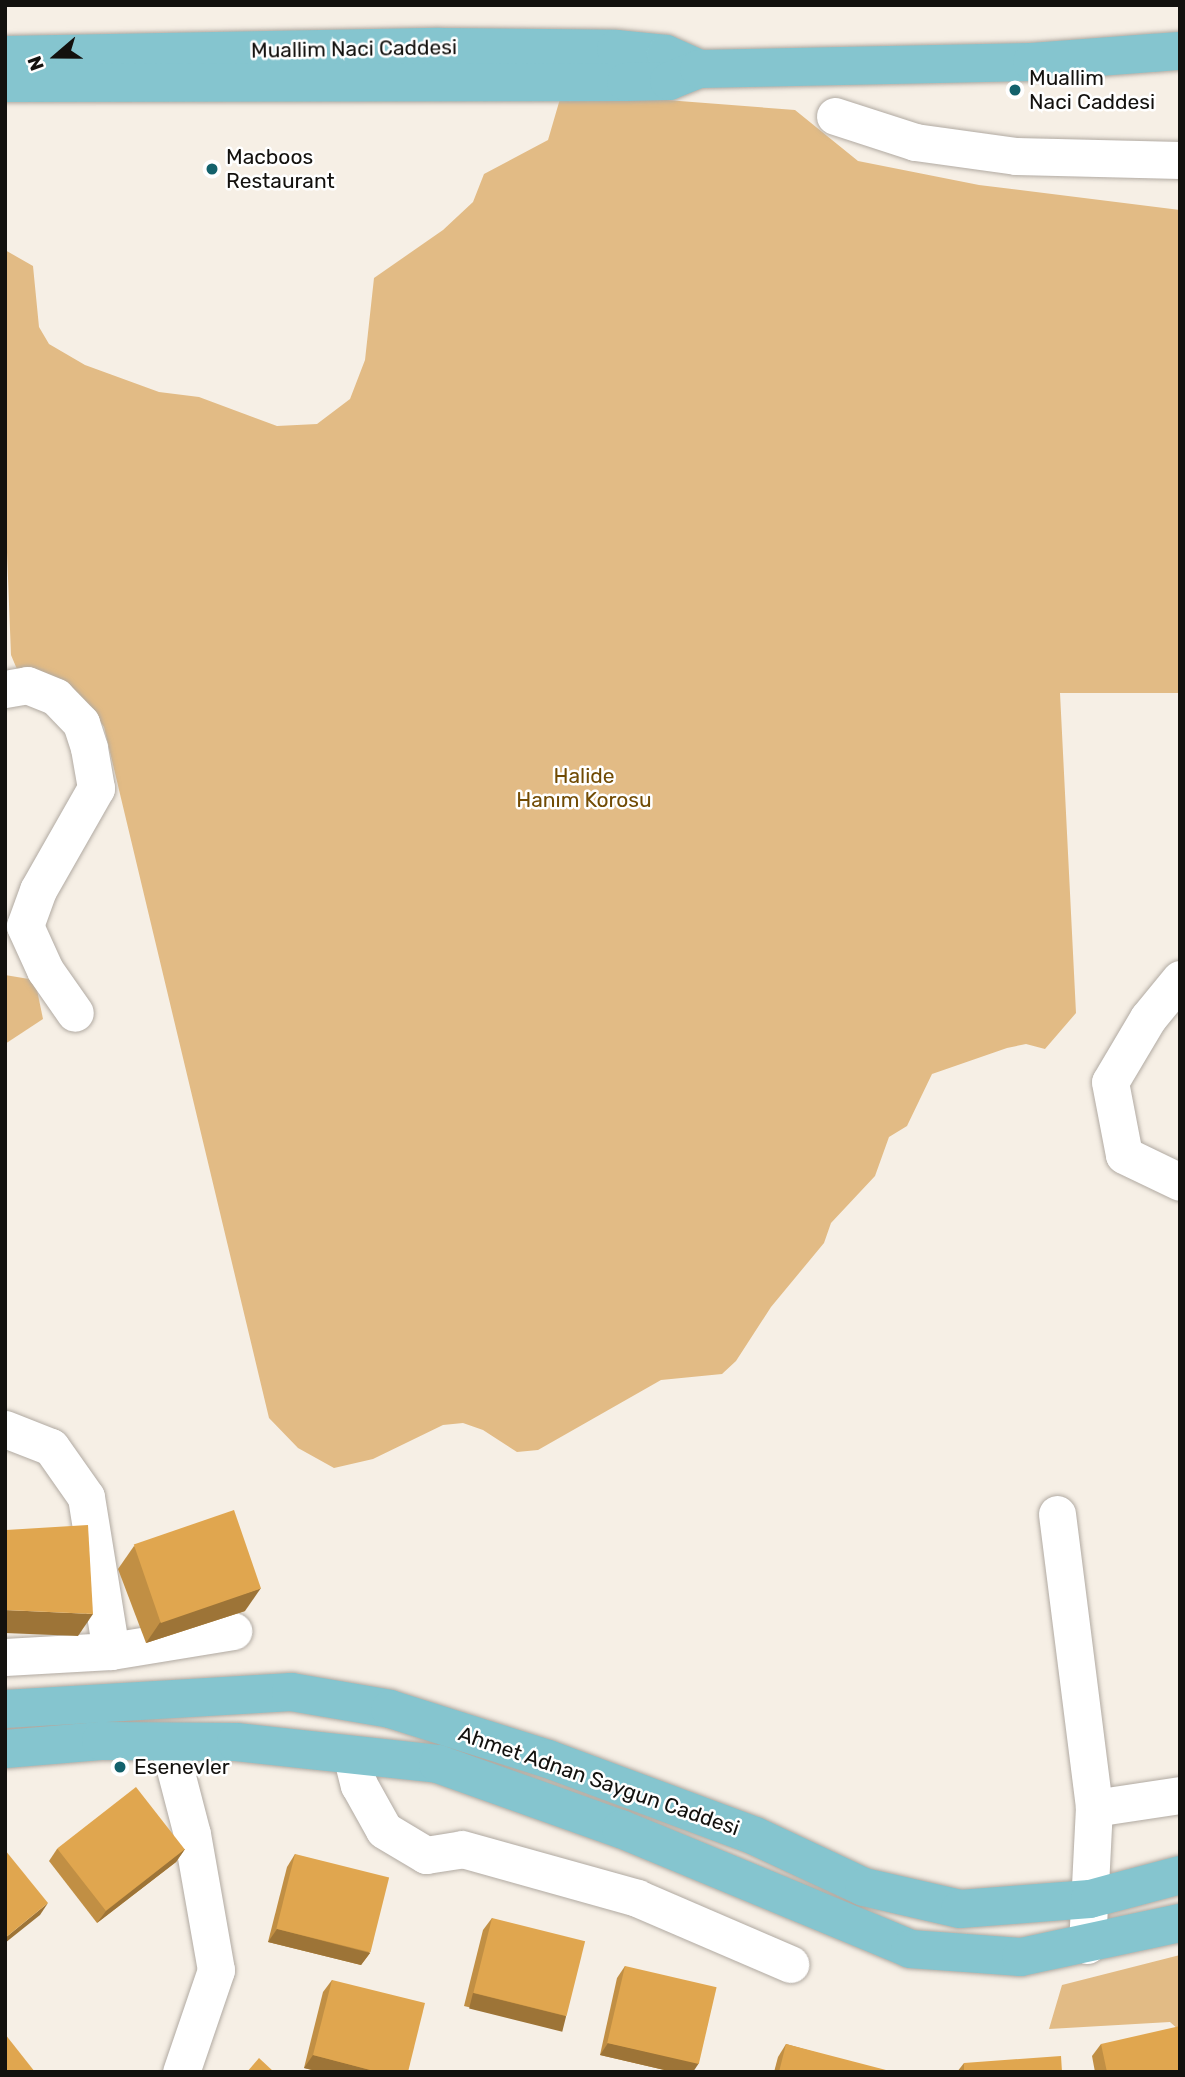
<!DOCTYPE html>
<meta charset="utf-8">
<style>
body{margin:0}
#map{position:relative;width:1185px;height:2077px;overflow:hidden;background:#f6efe5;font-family:Rubik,sans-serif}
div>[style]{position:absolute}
.green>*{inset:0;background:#e2bb85}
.roads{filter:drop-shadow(0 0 2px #b1aaa2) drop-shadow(0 0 2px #b1aaa2)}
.minor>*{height:37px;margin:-18.5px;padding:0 18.5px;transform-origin:18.5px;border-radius:18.5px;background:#fff}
.major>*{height:38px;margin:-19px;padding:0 19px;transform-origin:19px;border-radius:19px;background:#85c5cf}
.wall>*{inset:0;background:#c18f44}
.shaded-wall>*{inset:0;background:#9d7437;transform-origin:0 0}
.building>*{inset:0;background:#e0a64f;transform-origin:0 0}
.dots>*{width:19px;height:19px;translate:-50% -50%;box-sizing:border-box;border:4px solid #fff;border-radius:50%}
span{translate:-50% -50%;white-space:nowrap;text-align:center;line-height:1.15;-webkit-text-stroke:5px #fff;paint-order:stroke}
.street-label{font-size:21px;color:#13110e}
.poi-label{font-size:21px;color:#13110e}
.left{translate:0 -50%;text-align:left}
.park-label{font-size:21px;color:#714b04}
.frame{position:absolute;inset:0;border:7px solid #13110e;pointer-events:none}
.north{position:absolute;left:21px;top:21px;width:70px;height:70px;-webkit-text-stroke:5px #fff;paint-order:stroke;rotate:250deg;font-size:19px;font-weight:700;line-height:28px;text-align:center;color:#13110e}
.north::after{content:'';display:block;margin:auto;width:24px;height:32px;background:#13110e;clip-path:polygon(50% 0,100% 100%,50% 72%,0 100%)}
</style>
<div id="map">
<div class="green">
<div style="clip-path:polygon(562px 92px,795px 110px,858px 161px,979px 185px,1180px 210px,1180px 693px,1060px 693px,1076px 1013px,1045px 1049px,1026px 1044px,1007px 1048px,932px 1074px,907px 1126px,889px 1137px,875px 1176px,831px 1223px,824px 1243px,771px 1307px,736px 1361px,722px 1374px,661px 1380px,538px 1450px,517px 1452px,483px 1430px,463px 1423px,443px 1425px,373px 1459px,334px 1468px,298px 1448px,269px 1418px,104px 727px,92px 709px,19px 674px,11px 655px,5px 501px,5px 250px,33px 266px,39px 327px,49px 344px,85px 365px,159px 392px,199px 397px,277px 426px,317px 424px,350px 399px,365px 360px,374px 278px,443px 230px,473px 202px,484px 174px,548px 140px)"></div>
<div style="clip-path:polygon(5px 975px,35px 980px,43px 1019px,5px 1044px)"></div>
<div style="clip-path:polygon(1180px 1955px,1180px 2031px,1170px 2022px,1049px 2029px,1062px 1985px)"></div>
</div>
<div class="roads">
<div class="minor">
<div style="left:835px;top:116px;width:84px;rotate:18deg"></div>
<div style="left:915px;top:142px;width:102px;rotate:7.9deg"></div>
<div style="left:1016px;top:156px;width:164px;rotate:1.4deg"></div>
<div style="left:5px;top:689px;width:22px;rotate:-10deg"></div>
<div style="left:27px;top:685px;width:31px;rotate:22deg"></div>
<div style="left:56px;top:697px;width:36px;rotate:46deg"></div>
<div style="left:81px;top:723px;width:26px;rotate:72deg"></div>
<div style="left:89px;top:748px;width:41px;rotate:80.1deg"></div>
<div style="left:96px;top:788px;width:117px;rotate:119.6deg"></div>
<div style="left:38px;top:890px;width:38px;rotate:110deg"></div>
<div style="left:25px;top:926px;width:48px;rotate:65.6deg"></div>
<div style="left:45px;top:970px;width:52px;rotate:55.1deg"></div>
<div style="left:1180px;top:979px;width:50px;rotate:129.4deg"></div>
<div style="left:1148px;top:1018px;width:74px;rotate:120.7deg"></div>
<div style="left:1110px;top:1082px;width:74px;rotate:79.1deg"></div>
<div style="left:1124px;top:1155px;width:62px;rotate:25.7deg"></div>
<div style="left:5px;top:1429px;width:49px;rotate:21.4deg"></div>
<div style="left:51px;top:1447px;width:61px;rotate:55deg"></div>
<div style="left:86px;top:1497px;width:156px;rotate:80.8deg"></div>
<div style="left:1057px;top:1514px;width:296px;rotate:82.8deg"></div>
<div style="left:5px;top:1657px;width:106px;rotate:-3.2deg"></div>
<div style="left:111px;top:1651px;width:124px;rotate:-9.3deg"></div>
<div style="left:168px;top:1742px;width:95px;rotate:75.4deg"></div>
<div style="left:192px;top:1834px;width:138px;rotate:80deg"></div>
<div style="left:216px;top:1970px;width:108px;rotate:108.9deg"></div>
<div style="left:351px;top:1754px;width:32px;rotate:76deg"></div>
<div style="left:359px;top:1785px;width:51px;rotate:60.9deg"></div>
<div style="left:384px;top:1830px;width:49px;rotate:30.8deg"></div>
<div style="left:426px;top:1855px;width:36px;rotate:-9deg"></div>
<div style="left:462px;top:1849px;width:182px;rotate:15.6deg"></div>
<div style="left:637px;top:1898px;width:167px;rotate:23.3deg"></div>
<div style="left:1087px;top:1945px;width:137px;rotate:-87.1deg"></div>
<div style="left:1094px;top:1808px;width:87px;rotate:-8.6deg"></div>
</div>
<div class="major">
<div style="left:5px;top:55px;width:434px;rotate:-1.1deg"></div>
<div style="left:439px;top:47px;width:177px;rotate:0.6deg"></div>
<div style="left:616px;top:49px;width:50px;rotate:5.7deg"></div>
<div style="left:666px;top:54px;width:36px;rotate:24deg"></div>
<div style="left:5px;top:83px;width:621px;rotate:-0.09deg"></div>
<div style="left:626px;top:82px;width:43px;rotate:-1.3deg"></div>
<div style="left:669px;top:81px;width:32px;rotate:-22deg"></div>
<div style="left:699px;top:69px;width:333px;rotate:-1.2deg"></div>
<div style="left:1032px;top:62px;width:148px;rotate:-4.3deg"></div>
<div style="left:5px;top:1709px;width:287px;rotate:-3.4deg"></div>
<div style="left:291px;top:1692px;width:100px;rotate:9.7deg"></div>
<div style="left:390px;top:1709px;width:166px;rotate:17.6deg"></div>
<div style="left:548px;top:1759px;width:221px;rotate:20.4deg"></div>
<div style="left:755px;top:1836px;width:120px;rotate:25.1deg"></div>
<div style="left:864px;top:1887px;width:98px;rotate:12.9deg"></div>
<div style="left:960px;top:1909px;width:130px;rotate:-4.4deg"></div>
<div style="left:1090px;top:1899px;width:93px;rotate:-14.9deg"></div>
<div style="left:5px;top:1749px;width:96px;rotate:-4.8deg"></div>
<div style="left:101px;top:1741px;width:135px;rotate:0.4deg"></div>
<div style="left:236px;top:1742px;width:203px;rotate:6.2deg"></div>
<div style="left:438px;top:1764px;width:194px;rotate:19.6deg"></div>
<div style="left:621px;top:1829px;width:313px;rotate:22.5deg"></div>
<div style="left:910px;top:1949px;width:111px;rotate:4.1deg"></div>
<div style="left:1021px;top:1957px;width:163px;rotate:-12.1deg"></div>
</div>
</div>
<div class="wall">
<div style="clip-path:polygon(134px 1546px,245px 1611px,146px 1643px,118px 1569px)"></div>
<div style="clip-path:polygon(57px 1849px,185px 1849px,176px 1862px,97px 1923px,49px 1861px)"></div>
<div style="clip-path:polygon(295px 1854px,370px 1953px,361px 1965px,268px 1942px,287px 1867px)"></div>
<div style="clip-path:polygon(492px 1918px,566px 2016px,557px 2029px,464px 2006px,483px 1930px)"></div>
<div style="clip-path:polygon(625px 1966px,693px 2072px,673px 2072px,600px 2055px,617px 1978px)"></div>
<div style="clip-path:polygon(332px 1980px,408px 2072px,320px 2072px,304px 2068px,323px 1992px)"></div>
<div style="clip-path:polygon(786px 2044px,885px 2072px,774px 2072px,778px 2057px)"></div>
<div style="clip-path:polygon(1101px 2044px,1180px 2072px,1095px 2072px,1092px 2056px)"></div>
<div style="clip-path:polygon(964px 2063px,1062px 2072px,957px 2072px)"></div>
</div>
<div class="shaded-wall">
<div style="clip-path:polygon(261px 1588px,245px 1611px,146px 1643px,161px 1621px)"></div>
<div style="clip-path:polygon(5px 1610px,93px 1614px,78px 1636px,5px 1633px)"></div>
<div style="clip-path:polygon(185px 1849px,176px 1862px,97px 1923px,106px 1911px)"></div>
<div style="clip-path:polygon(48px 1903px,40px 1915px,5px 1943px,5px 1938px)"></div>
<div style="clip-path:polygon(277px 1929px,370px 1953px,361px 1965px,268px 1942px)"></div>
<div style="left:473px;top:1993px;width:96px;height:16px;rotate:14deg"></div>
<div style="clip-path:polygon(608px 2043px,699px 2063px,693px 2072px,673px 2072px,600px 2055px)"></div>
<div style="clip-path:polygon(313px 2055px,378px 2072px,320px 2072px,304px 2068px)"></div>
</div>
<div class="building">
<div style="left:234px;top:1510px;width:83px;height:106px;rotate:71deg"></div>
<div style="clip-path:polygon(88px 1525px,93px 1614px,5px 1610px,6px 1530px)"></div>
<div style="left:136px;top:1787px;width:79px;height:100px;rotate:52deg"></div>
<div style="clip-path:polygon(5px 1850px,48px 1903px,5px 1938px)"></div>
<div style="left:295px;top:1854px;width:97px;height:77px;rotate:14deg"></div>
<div style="left:492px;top:1918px;width:96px;height:77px;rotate:14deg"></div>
<div style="left:625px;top:1966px;width:94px;height:79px;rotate:13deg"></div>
<div style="clip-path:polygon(332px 1980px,425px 2003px,408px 2072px,378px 2072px,313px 2055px)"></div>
<div style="clip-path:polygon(1180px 2026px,1180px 2072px,1107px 2072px,1101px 2044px)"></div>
<div style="clip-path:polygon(5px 2034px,35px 2072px,5px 2072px)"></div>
<div style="clip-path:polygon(786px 2044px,886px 2070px,885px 2072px,779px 2072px)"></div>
<div style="clip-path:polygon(1061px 2056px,1062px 2072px,964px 2072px,964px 2063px)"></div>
<div style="clip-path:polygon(259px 2058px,274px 2072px,247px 2072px)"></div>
</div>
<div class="dots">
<div style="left:1015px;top:90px;background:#13616b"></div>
<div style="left:212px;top:169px;background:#13616b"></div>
<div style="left:120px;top:1767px;background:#13616b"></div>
</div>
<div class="street-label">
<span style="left:354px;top:49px;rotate:-1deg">Muallim Naci Caddesi</span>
<span style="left:599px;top:1781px;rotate:19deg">Ahmet Adnan Saygun Caddesi</span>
</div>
<div class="poi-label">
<span class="left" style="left:1029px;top:90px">Muallim<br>Naci Caddesi</span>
<span class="left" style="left:226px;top:169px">Macboos<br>Restaurant</span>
<span class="left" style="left:134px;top:1767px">Esenevler</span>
</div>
<div class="park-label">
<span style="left:584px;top:788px">Halide<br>Hanım Korosu</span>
</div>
<div class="frame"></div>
<div class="north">N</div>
</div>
